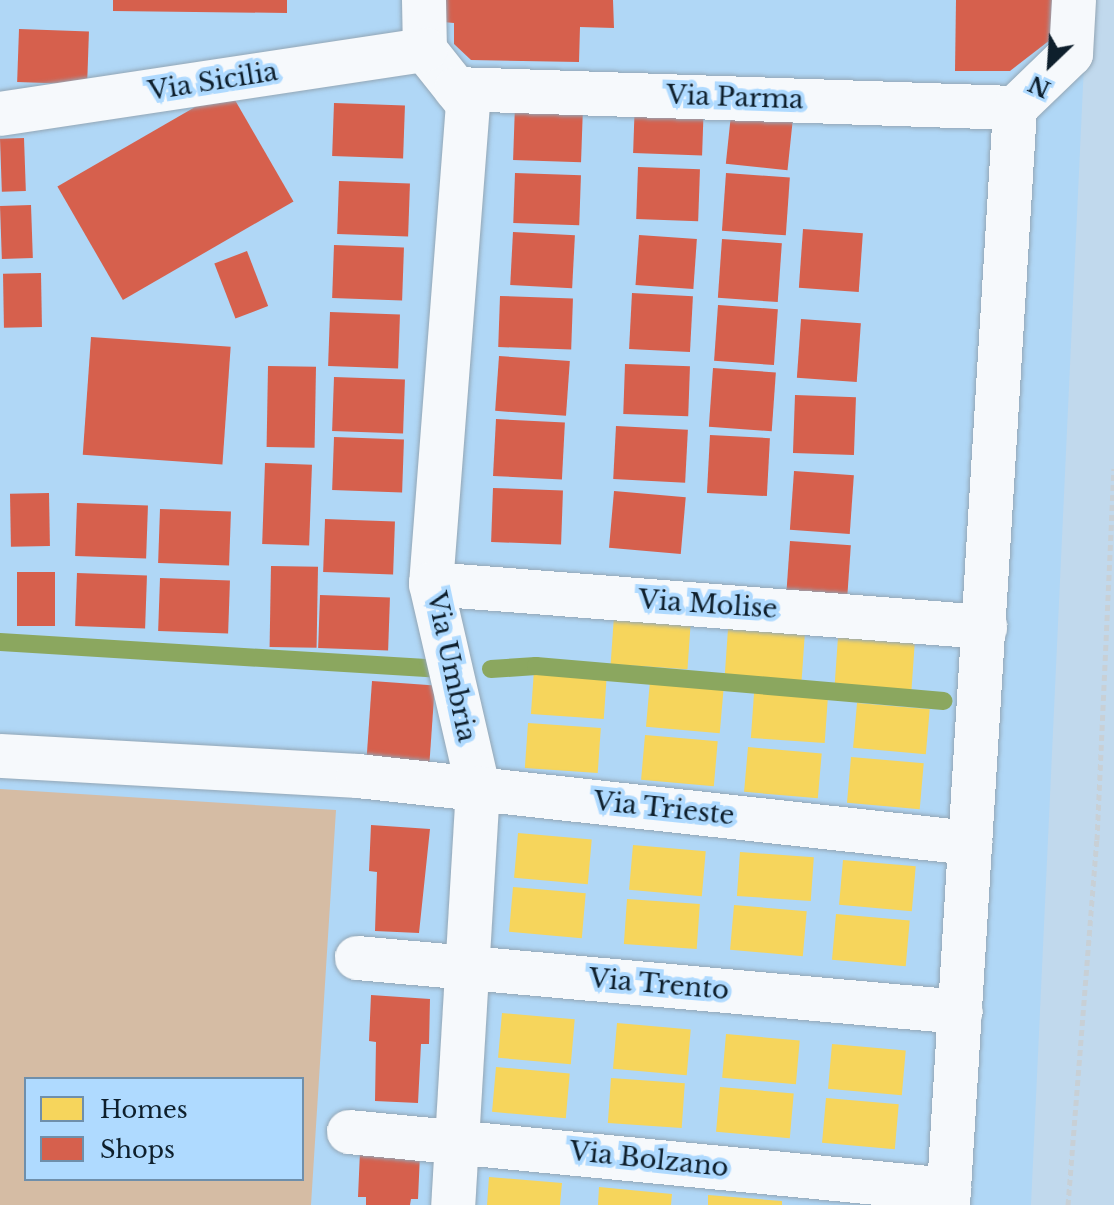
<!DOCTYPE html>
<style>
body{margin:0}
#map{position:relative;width:1114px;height:1205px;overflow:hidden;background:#c1d9ed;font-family:"Libre Baskerville",serif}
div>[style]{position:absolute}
.built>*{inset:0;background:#b0d7f6}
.green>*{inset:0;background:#d5bca4}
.homes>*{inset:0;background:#f6d55c;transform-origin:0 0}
.shops>*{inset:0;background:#d6604d;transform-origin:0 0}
.stream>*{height:18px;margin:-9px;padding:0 9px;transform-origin:9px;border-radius:9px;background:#8ba75f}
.path>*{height:5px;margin-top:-2.5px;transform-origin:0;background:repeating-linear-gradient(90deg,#c8d0d6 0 6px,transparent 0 10px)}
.roads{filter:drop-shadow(0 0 2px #93a6b5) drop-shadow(0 0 2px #93a6b5)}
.minor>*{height:44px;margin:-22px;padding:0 22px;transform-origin:22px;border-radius:22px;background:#f6f9fc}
span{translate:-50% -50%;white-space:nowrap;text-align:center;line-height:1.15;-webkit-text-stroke:8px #afdaff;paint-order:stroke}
.street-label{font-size:26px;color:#0e1f2c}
.legend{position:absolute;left:24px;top:1077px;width:280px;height:104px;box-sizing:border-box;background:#afdaff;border:2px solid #6f8fab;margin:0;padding:10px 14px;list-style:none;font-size:24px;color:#0e1f2c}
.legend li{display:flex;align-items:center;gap:16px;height:40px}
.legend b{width:40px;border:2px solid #6f8fab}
.north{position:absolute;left:1010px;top:24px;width:80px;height:80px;-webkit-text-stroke:6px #afdaff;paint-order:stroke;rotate:205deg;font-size:22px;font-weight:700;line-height:32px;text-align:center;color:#0e1f2c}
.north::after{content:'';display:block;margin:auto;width:28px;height:36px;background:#0e1f2c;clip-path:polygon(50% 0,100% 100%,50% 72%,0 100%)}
</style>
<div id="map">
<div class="built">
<div style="clip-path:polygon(evenodd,0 0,1087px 0,1031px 1205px,0 1205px,0 0,26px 1079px,302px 1079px,302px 1179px,26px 1179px,26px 1079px)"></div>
</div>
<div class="green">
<div style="clip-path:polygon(evenodd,0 789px,336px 810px,311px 1205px,0 1205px,0 789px,26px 1079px,302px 1079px,302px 1179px,26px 1179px,26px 1079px)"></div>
</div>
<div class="homes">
<div style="left:614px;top:616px;width:77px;height:48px;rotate:4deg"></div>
<div style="left:728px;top:629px;width:77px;height:48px;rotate:4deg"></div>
<div style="left:838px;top:637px;width:77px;height:48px;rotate:4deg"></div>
<div style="left:534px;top:670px;width:73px;height:44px;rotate:4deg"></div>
<div style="left:650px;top:681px;width:74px;height:46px;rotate:5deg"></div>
<div style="left:754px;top:693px;width:74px;height:45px;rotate:4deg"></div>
<div style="left:857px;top:703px;width:73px;height:45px;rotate:5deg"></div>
<div style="left:528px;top:723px;width:73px;height:45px;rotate:4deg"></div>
<div style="left:645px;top:735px;width:73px;height:45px;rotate:5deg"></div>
<div style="left:748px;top:747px;width:74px;height:45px;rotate:5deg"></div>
<div style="left:851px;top:757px;width:73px;height:46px;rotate:5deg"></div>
<div style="left:518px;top:833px;width:74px;height:45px;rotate:5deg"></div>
<div style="left:633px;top:845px;width:73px;height:45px;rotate:5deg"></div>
<div style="left:740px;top:852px;width:74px;height:44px;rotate:4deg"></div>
<div style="left:843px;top:860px;width:73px;height:45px;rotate:5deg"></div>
<div style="left:513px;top:887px;width:73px;height:45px;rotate:5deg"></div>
<div style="left:627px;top:899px;width:73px;height:45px;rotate:4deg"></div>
<div style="left:734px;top:905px;width:73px;height:45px;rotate:5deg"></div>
<div style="left:836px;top:914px;width:74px;height:46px;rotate:5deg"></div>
<div style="left:502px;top:1013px;width:73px;height:45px;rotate:5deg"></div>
<div style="left:617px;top:1023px;width:74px;height:46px;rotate:5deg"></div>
<div style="left:726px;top:1034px;width:74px;height:44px;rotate:5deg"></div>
<div style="left:832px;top:1044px;width:74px;height:45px;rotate:5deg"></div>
<div style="left:496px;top:1067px;width:74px;height:45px;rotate:5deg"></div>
<div style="left:611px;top:1078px;width:74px;height:45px;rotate:4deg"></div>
<div style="left:720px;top:1087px;width:74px;height:45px;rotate:5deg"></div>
<div style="left:826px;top:1098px;width:73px;height:45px;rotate:5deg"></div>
<div style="clip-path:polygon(489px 1177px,562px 1183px,560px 1205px,487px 1205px)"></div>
<div style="clip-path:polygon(599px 1187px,672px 1194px,671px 1205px,598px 1205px)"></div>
<div style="clip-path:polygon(708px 1195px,782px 1201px,782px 1205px,708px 1205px)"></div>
</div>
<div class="shops">
<div style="clip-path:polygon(113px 0,287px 0,287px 13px,113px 11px)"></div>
<div style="clip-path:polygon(437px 0,613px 0,614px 28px,580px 27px,579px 62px,471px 60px,454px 44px,454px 23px,443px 22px)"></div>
<div style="clip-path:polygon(956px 0,1054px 0,1054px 37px,1010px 71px,955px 71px)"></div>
<div style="left:19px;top:29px;width:70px;height:53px;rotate:2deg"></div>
<div style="left:228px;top:88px;width:131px;height:197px;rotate:60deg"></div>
<div style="left:635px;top:99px;width:69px;height:54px;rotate:2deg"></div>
<div style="left:334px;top:103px;width:71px;height:53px;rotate:2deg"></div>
<div style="left:515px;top:105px;width:68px;height:55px;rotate:2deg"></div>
<div style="left:732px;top:105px;width:62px;height:59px;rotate:6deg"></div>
<div style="left:24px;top:138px;width:53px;height:24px;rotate:88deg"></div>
<div style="left:638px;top:167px;width:62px;height:52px;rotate:2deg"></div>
<div style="left:515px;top:173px;width:66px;height:50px;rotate:2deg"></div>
<div style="left:726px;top:173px;width:64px;height:58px;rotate:4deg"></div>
<div style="left:339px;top:181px;width:71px;height:53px;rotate:2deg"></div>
<div style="left:31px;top:205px;width:53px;height:31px;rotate:88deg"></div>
<div style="left:803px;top:229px;width:60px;height:59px;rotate:4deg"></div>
<div style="left:513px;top:232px;width:62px;height:53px;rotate:3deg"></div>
<div style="left:639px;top:235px;width:58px;height:50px;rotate:4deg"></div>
<div style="left:722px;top:239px;width:60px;height:59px;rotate:4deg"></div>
<div style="left:334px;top:245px;width:70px;height:53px;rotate:2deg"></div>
<div style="left:247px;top:251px;width:59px;height:35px;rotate:69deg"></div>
<div style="left:41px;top:273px;width:54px;height:38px;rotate:89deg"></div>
<div style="left:632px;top:293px;width:61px;height:56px;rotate:3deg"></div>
<div style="left:500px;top:296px;width:73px;height:51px;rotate:2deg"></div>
<div style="left:718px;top:305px;width:60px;height:56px;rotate:4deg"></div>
<div style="left:330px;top:312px;width:70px;height:54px;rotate:2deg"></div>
<div style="left:801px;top:319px;width:60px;height:59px;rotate:4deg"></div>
<div style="left:91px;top:337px;width:140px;height:118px;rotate:4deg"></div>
<div style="left:499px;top:356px;width:71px;height:55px;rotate:4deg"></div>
<div style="left:625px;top:364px;width:65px;height:50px;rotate:2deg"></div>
<div style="left:268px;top:366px;width:48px;height:81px;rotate:1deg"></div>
<div style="left:713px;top:368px;width:63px;height:59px;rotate:4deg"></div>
<div style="left:334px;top:377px;width:71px;height:54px;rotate:2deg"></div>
<div style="left:795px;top:395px;width:61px;height:58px;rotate:2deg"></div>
<div style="left:496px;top:419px;width:69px;height:57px;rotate:3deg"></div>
<div style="left:616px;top:426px;width:72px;height:53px;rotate:3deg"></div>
<div style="left:710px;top:435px;width:60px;height:58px;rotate:3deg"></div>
<div style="left:334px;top:437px;width:70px;height:53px;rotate:2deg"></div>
<div style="left:265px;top:463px;width:47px;height:81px;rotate:2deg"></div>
<div style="left:794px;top:471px;width:60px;height:59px;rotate:4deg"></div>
<div style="left:493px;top:488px;width:70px;height:54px;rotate:2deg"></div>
<div style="left:614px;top:491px;width:72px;height:57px;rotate:5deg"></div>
<div style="left:49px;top:493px;width:53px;height:39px;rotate:89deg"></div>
<div style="left:77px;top:503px;width:71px;height:53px;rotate:2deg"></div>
<div style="left:160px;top:509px;width:71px;height:54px;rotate:2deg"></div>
<div style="left:325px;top:519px;width:70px;height:53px;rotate:2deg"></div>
<div style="left:790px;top:541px;width:61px;height:58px;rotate:4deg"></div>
<div style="left:271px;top:566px;width:47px;height:81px;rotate:1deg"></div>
<div style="left:17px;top:572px;width:38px;height:54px"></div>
<div style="left:77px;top:573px;width:70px;height:53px;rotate:2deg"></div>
<div style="left:160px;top:578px;width:70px;height:53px;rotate:2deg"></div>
<div style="left:320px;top:595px;width:70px;height:53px;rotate:2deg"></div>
<div style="left:372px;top:681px;width:63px;height:81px;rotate:4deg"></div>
<div style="clip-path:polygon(371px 825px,430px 829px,419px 933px,375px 931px,377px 872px,369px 871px)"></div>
<div style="clip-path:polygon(371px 995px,430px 999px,429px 1044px,421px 1044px,418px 1103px,375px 1101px,376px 1042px,369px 1041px)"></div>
<div style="clip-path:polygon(360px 1151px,420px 1154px,418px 1199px,411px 1199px,410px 1205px,366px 1205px,366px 1197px,358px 1197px)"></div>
</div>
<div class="stream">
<div style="left:0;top:642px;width:431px;rotate:3.5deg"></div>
<div style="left:491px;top:669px;width:45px;rotate:-3.8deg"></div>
<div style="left:536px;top:666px;width:409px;rotate:4.9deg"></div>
</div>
<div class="path">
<div style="left:1068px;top:1205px;width:366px;rotate:-85.5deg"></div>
<div style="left:1097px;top:840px;width:372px;rotate:-87.4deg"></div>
</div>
<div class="roads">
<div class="minor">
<div style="left:424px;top:0;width:50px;rotate:88.9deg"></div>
<div style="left:425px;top:50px;width:69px;rotate:51.5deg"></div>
<div style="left:468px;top:104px;width:481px;rotate:94.4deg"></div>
<div style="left:431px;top:584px;width:209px;rotate:77deg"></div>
<div style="left:478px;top:788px;width:418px;rotate:93.4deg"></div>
<div style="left:456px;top:89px;width:559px;rotate:1.95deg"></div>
<div style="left:0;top:114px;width:430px;rotate:-8.6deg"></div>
<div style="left:431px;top:584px;width:556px;rotate:4.44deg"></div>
<div style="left:0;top:756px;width:359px;rotate:3.2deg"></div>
<div style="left:358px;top:776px;width:616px;rotate:6.25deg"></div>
<div style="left:357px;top:958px;width:606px;rotate:5.11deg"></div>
<div style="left:349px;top:1132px;width:603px;rotate:5.52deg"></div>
<div style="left:948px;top:1205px;width:1099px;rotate:-86.5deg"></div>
<div style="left:1015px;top:108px;width:78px;rotate:-44deg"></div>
<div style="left:1071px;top:54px;width:54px;rotate:-86.8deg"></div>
</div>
</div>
<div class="street-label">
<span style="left:213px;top:82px;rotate:-9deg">Via Sicilia</span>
<span style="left:735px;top:98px;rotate:2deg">Via Parma</span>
<span style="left:708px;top:605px;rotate:4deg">Via Molise</span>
<span style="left:451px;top:667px;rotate:78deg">Via Umbria</span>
<span style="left:664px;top:809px;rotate:6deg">Via Trieste</span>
<span style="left:659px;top:985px;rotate:5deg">Via Trento</span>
<span style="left:649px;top:1160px;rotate:6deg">Via Bolzano</span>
</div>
<ul class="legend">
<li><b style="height:22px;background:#f6d55c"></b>Homes</li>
<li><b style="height:22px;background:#d6604d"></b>Shops</li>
</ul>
<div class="north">N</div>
</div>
